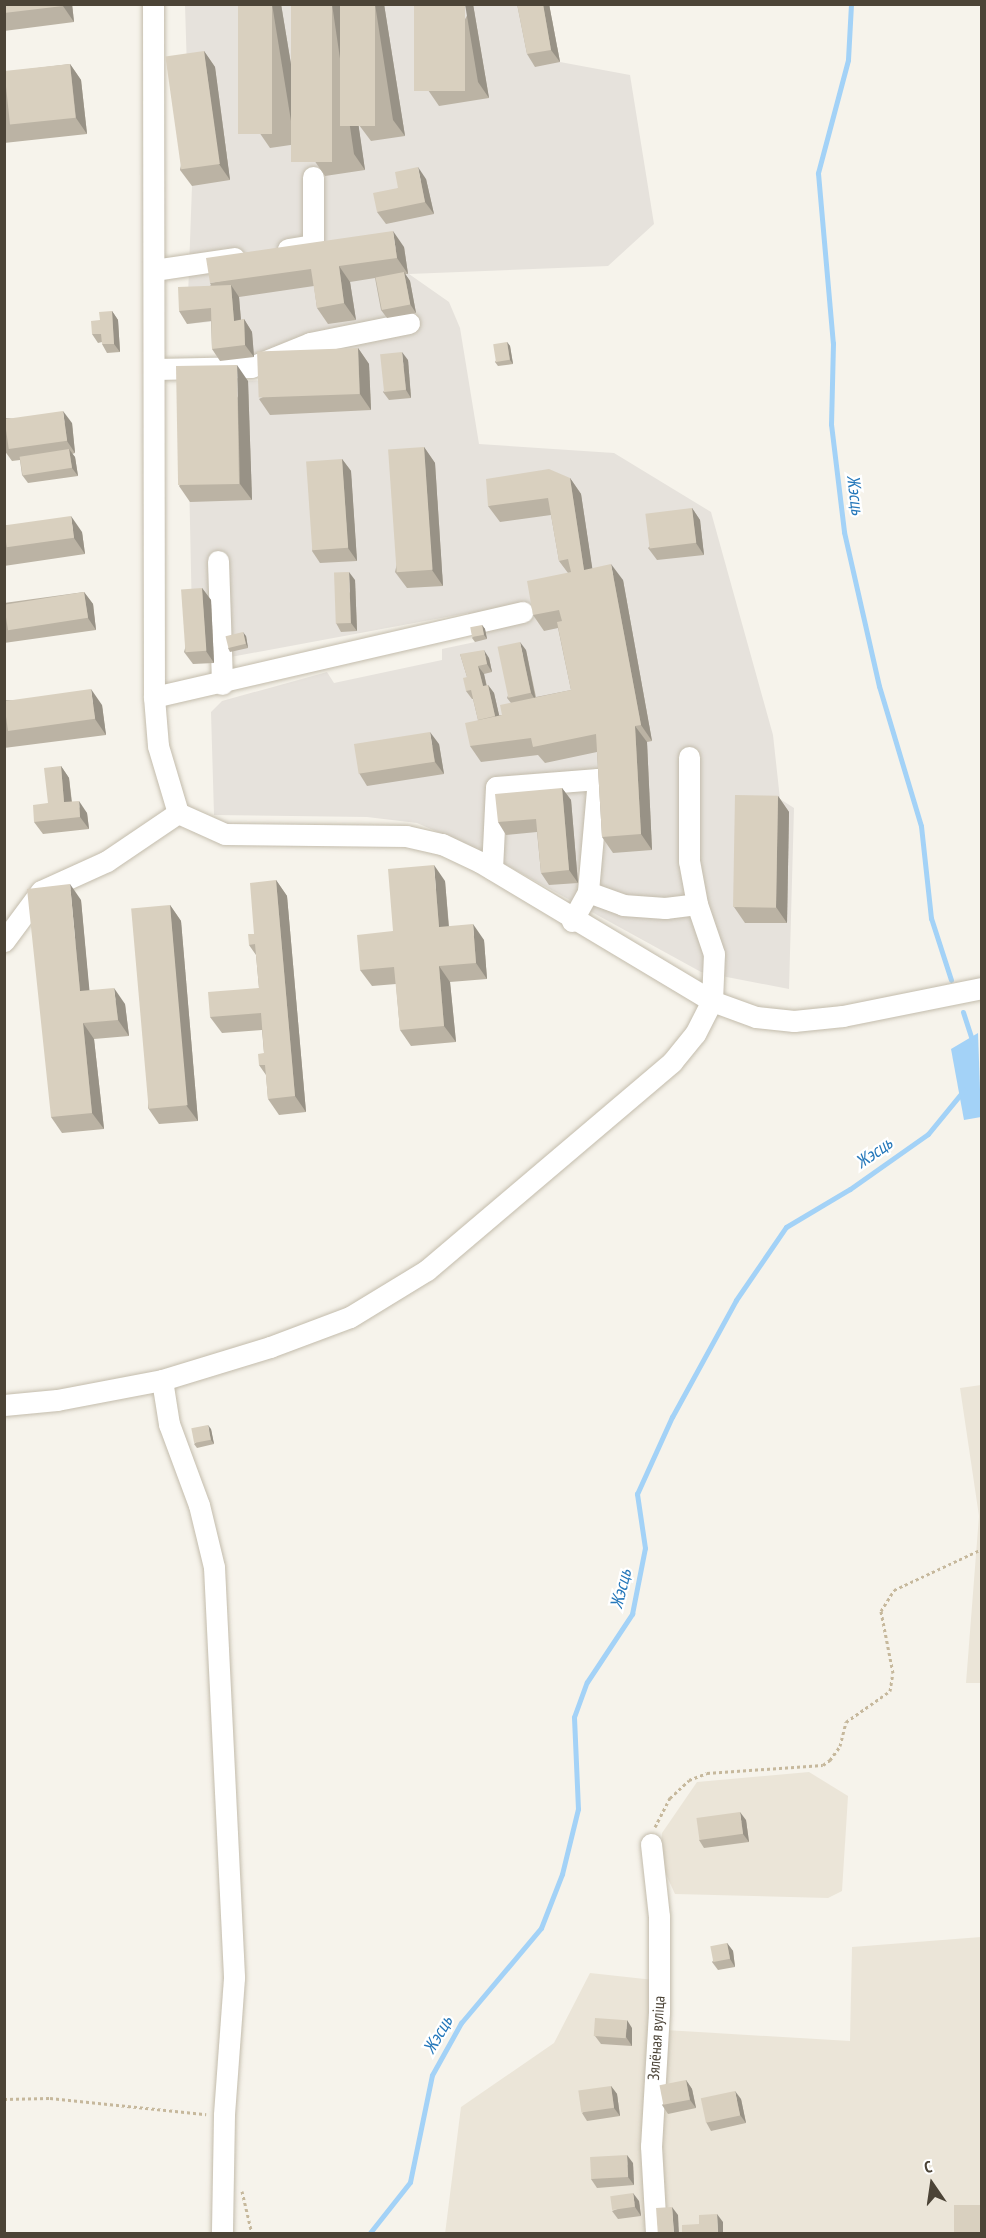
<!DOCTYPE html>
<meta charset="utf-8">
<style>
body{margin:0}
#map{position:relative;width:986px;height:2238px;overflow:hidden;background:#f6f3eb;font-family:"PT Sans Narrow",sans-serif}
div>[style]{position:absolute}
.residential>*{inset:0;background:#ebe5d8}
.industrial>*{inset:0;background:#e6e2dc}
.water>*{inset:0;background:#a3d2f7}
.stream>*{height:5px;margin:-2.5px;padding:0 2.5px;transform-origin:2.5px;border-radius:2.5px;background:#a3d2f7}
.path>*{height:3px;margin-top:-1.5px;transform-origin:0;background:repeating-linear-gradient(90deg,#c6b89c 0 3px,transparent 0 6px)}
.roads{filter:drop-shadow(0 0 2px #c3bcac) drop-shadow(0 0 2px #c3bcac)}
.minor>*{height:21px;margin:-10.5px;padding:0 10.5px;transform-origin:10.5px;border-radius:10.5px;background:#fff}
.wall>*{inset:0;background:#bbb3a4}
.shaded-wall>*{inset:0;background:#989286}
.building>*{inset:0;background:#d9d0bf;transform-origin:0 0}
span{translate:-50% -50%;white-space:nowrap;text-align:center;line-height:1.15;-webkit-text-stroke:4.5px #fff;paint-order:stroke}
.street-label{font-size:16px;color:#4c4437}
.water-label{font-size:18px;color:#2477ba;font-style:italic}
.frame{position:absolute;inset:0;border:6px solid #4c4437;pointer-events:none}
.north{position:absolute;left:902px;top:2154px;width:60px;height:60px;-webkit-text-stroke:4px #fff;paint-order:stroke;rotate:347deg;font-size:16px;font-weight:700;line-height:24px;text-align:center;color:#4c4437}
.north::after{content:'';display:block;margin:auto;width:21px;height:27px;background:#4c4437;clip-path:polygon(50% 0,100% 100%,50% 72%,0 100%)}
</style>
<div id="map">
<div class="residential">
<div style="clip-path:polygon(981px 1385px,982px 1683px,966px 1683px,979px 1516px,960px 1388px)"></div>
<div style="clip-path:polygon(809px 1772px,848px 1796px,842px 1891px,828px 1898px,675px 1894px,660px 1861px,662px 1833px,697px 1782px)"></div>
<div style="clip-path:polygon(981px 1937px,981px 2233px,660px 2234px,657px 2172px,665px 2030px,850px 2041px,852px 1947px)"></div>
<div style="clip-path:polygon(590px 1973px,654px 1980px,649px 2233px,445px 2234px,461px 2107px,554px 2043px)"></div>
</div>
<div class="industrial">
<div style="clip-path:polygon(549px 4px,560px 62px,630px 75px,654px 224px,608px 266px,409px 274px,449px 302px,460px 328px,479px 444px,614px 453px,711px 512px,773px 735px,780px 799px,794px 808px,789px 989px,701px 972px,479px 850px,417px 823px,367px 817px,214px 815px,211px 712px,222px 701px,327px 672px,334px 683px,442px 660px,442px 649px,475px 642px,468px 613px,193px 664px,187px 383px,268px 380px,254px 357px,219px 321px,187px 324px,192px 186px,176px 72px,187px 70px,185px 5px)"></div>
</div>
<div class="water">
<div style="clip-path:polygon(978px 1033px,981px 1117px,964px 1120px,951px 1049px)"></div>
</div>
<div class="stream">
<div style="left:851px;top:4px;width:56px;rotate:93.1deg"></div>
<div style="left:848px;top:60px;width:117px;rotate:104.9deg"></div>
<div style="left:818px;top:173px;width:171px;rotate:85deg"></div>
<div style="left:833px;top:343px;width:81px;rotate:91.4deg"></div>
<div style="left:831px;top:424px;width:109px;rotate:83.1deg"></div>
<div style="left:844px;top:532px;width:158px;rotate:77.2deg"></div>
<div style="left:879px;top:686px;width:146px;rotate:73.3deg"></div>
<div style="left:921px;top:826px;width:93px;rotate:83.8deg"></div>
<div style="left:931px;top:918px;width:65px;rotate:72.1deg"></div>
<div style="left:963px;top:1012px;width:32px;rotate:72deg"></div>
<div style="left:369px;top:2234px;width:66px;rotate:-51.7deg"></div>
<div style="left:410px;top:2182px;width:109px;rotate:-78.4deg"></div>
<div style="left:432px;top:2075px;width:60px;rotate:-60.9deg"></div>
<div style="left:461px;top:2023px;width:124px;rotate:-49.9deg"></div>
<div style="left:541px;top:1928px;width:58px;rotate:-68.7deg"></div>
<div style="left:562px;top:1874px;width:67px;rotate:-76.2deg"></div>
<div style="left:578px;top:1809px;width:92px;rotate:-92.5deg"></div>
<div style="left:574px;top:1717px;width:37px;rotate:-70deg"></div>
<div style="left:587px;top:1682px;width:82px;rotate:-56.5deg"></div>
<div style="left:632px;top:1614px;width:67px;rotate:-78.9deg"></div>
<div style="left:645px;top:1548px;width:55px;rotate:-98.4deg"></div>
<div style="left:637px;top:1494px;width:85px;rotate:-65.6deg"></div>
<div style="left:672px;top:1417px;width:133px;rotate:-61.3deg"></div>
<div style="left:736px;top:1300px;width:88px;rotate:-55.6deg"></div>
<div style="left:786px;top:1227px;width:74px;rotate:-30.7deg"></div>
<div style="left:850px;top:1189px;width:95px;rotate:-35.2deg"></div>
<div style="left:928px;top:1134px;width:57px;rotate:-50.7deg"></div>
</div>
<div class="path">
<div style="left:655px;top:1827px;width:33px;rotate:-63deg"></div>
<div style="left:670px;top:1798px;width:26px;rotate:-43deg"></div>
<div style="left:689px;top:1780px;width:19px;rotate:-21deg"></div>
<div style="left:707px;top:1773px;width:116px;rotate:-3.9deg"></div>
<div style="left:823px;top:1765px;width:9px;rotate:-36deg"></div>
<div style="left:830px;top:1760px;width:17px;rotate:-54deg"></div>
<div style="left:840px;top:1746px;width:25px;rotate:-76deg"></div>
<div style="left:846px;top:1722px;width:54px;rotate:-35.2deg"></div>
<div style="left:890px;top:1691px;width:18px;rotate:-81deg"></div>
<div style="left:893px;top:1673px;width:63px;rotate:-101deg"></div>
<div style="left:881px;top:1611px;width:25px;rotate:-58deg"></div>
<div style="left:894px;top:1590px;width:97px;rotate:-25deg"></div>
<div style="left:4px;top:2099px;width:46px;rotate:-1.2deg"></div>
<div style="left:50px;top:2098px;width:157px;rotate:5.9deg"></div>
<div style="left:242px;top:2191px;width:44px;rotate:76.9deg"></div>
</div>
<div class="roads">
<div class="minor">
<div style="left:153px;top:4px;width:693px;rotate:89.92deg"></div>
<div style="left:154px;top:697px;width:49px;rotate:85.3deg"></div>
<div style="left:158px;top:746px;width:70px;rotate:73.4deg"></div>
<div style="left:178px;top:813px;width:51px;rotate:24.1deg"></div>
<div style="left:225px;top:834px;width:181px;rotate:0.6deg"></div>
<div style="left:406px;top:836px;width:37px;rotate:13deg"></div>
<div style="left:442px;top:844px;width:42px;rotate:25.3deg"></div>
<div style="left:480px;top:862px;width:270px;rotate:30.9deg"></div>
<div style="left:712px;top:1001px;width:47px;rotate:20deg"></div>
<div style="left:756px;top:1017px;width:38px;rotate:6deg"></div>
<div style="left:794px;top:1021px;width:49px;rotate:-5.8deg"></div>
<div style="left:843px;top:1016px;width:142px;rotate:-11.4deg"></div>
<div style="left:288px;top:249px;width:25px;rotate:-9deg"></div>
<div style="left:313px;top:245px;width:68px;rotate:-90deg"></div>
<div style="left:154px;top:270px;width:81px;rotate:-8.5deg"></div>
<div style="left:156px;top:369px;width:95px;rotate:-1.2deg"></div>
<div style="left:251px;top:367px;width:64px;rotate:-22.1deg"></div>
<div style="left:310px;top:343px;width:101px;rotate:-11.4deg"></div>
<div style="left:218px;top:561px;width:123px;rotate:88.1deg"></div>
<div style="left:154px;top:697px;width:378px;rotate:-13deg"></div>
<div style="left:492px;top:869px;width:82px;rotate:-87.2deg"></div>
<div style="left:496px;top:787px;width:102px;rotate:-4.5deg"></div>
<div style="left:598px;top:779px;width:113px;rotate:95.1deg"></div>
<div style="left:572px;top:921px;width:33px;rotate:-61deg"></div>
<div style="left:588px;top:892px;width:37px;rotate:20deg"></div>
<div style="left:623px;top:905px;width:42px;rotate:4.1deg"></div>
<div style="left:665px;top:908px;width:32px;rotate:-7deg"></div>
<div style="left:4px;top:941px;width:62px;rotate:-53.5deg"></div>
<div style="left:41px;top:891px;width:72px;rotate:-24.4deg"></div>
<div style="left:107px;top:861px;width:86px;rotate:-34.1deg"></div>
<div style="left:162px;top:1380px;width:45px;rotate:81deg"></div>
<div style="left:169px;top:1424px;width:86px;rotate:69.7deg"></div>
<div style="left:199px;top:1505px;width:64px;rotate:76.4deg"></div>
<div style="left:214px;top:1567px;width:411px;rotate:87.2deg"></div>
<div style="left:234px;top:1978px;width:137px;rotate:94.2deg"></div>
<div style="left:224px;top:2115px;width:119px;rotate:91deg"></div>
<div style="left:4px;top:1405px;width:53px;rotate:-5.4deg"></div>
<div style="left:57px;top:1400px;width:107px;rotate:-10.8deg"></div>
<div style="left:162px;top:1380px;width:113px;rotate:-17deg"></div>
<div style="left:270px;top:1347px;width:85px;rotate:-20.6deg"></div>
<div style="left:350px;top:1317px;width:90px;rotate:-31.4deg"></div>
<div style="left:427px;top:1270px;width:321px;rotate:-40.3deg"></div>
<div style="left:672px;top:1062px;width:36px;rotate:-51deg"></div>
<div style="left:695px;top:1034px;width:37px;rotate:-63deg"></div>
<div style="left:712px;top:1001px;width:47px;rotate:-87.6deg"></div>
<div style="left:714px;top:954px;width:53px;rotate:-108.8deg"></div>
<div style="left:697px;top:904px;width:44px;rotate:-100.5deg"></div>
<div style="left:689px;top:861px;width:104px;rotate:-90deg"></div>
<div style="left:651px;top:1844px;width:72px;rotate:83.7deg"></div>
<div style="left:659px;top:1916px;width:96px;rotate:90deg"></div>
<div style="left:659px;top:2012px;width:134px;rotate:93.4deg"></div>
<div style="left:651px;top:2146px;width:88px;rotate:86.7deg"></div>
</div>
</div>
<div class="wall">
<div style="clip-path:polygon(4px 4px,72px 4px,74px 22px,4px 31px)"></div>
<div style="clip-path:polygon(238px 4px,281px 4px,304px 143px,270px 148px,259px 132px)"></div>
<div style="clip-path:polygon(291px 4px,384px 4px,405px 136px,371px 141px,359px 125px,350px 69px,365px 170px,325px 176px,314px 160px)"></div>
<div style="clip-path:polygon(473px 4px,489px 98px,439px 106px,428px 90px)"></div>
<div style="clip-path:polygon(517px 4px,549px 4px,560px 62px,535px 67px,527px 54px)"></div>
<div style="clip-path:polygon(204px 51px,215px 67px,230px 180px,192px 186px,180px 170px)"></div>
<div style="clip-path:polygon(70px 64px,81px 80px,87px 134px,4px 143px,4px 72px)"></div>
<div style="clip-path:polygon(426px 179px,434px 214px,386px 224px,377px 212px,398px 188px)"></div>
<div style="clip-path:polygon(404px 247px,408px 274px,405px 274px,410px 281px,416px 313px,387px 318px,381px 310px,375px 278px,350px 282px,356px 320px,328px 324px,317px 308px,314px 286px,239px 297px,241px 320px,244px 319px,252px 332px,254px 357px,220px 361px,212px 349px,211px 321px,187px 324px,179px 311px,211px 285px,210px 283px)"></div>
<div style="clip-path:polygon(112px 311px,118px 320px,120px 352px,107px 353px,102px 344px,102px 342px,98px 343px,92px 334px,100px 320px)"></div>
<div style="clip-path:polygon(507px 342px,510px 346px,513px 364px,498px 366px,495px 362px)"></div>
<div style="clip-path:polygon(358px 348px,369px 364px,371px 410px,270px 415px,259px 399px)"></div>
<div style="clip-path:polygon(408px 360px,411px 398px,389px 400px,383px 392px)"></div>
<div style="clip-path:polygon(248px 381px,252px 500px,190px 502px,179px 486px)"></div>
<div style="clip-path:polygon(4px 418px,72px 423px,75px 453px,72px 454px,75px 457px,78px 476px,28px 483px,22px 475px,20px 460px,12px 461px,4px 450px)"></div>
<div style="clip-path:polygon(424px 447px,435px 463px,443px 586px,407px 588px,395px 572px)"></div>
<div style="clip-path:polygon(342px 459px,351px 471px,357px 561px,320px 563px,312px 551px)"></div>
<div style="clip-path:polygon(570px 478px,581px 494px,592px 568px,623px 580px,652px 741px,647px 742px,652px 850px,613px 853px,602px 837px,597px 752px,545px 763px,538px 755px,481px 762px,470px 746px,478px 720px,473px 699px,472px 699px,466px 691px,467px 677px,460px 654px,489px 658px,492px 672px,484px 674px,487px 686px,488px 685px,494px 693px,499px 715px,502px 715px,511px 703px,507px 698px,526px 650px,536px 697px,571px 690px,558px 628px,544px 631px,533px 615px,568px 573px,559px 561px,551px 515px,500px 522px,488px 506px)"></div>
<div style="clip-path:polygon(692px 508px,700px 520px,704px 555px,657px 560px,648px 548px)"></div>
<div style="clip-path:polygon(4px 525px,82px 532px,85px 554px,4px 566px)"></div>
<div style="clip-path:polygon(355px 580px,357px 631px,341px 632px,336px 623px)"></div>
<div style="clip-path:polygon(202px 588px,211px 600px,214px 663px,193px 664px,184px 652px)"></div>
<div style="clip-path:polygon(84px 592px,93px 604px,96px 630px,4px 643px,4px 603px)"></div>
<div style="clip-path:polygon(482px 625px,485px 629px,487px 639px,475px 642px,472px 638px)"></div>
<div style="clip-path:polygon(246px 636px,248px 648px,230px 652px,228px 648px)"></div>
<div style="clip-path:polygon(4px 700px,102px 705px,106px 735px,4px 748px)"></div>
<div style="clip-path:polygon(439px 744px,444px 774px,367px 786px,359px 773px)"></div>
<div style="clip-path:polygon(61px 766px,69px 778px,72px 802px,87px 813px,89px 829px,43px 834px,34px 822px,48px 803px)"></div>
<div style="clip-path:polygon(562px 788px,571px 800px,578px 883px,549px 885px,541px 873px,537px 832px,506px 835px,498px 822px)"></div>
<div style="clip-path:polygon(778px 796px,789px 812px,787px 923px,745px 923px,734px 907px)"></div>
<div style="clip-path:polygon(276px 880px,287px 896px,306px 1112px,279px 1115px,268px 1099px,266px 1075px,259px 1065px,264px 1053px,262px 1030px,222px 1033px,210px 1017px,259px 988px,256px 955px,249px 945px,254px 934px)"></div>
<div style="clip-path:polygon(445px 881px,449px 926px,484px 940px,487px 979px,450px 982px,456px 1042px,411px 1046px,400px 1030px,396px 984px,372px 986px,360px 970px,393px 931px)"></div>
<div style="clip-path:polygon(81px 900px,89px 990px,125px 1004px,129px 1036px,94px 1039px,104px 1129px,62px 1133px,51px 1117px)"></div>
<div style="clip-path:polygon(170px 905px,181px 921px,198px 1121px,159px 1124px,148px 1108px)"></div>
<div style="clip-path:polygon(211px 1429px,214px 1444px,197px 1448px,194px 1444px)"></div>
<div style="clip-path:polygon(746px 1820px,749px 1842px,704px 1848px,699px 1840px)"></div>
<div style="clip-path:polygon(727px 1943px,733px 1951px,735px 1967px,718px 1970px,712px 1962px)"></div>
<div style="clip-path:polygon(632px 2028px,632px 2046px,601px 2044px,595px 2036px)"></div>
<div style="clip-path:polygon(686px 2080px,692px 2089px,696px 2108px,668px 2114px,662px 2105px)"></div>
<div style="clip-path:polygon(611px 2086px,617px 2094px,620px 2116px,587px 2121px,582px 2113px)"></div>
<div style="clip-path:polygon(741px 2099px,746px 2123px,711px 2131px,706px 2122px)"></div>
<div style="clip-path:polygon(633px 2163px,634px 2185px,597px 2188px,591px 2179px)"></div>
<div style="clip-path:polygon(639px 2201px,641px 2216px,618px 2219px,612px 2211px)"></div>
</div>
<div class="shaded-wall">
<div style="clip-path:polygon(63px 4px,72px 4px,74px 22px,63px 6px)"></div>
<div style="clip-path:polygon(272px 4px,281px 4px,304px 143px,292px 127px)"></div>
<div style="clip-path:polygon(332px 4px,341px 4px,365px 170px,354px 154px)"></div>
<div style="clip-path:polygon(375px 4px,384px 4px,405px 136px,393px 120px)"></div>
<div style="clip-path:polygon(465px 4px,473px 4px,489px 98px,478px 82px)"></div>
<div style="clip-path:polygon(543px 4px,549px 4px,560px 62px,551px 50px)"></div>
<div style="clip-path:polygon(204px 51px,215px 67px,230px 180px,219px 164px)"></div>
<div style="clip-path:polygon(70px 64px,81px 80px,87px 134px,76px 118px)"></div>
<div style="clip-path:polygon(418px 167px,426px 179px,434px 214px,425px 202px)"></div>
<div style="clip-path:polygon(393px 231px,404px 247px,408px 274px,397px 258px)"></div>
<div style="clip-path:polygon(339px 266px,350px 282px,356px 320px,344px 303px)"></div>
<div style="clip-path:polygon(404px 272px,410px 281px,416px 313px,410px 304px)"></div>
<div style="clip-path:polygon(231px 285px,239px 297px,242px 333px,234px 321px)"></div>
<div style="clip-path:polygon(112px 311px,118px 320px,120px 352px,114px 344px)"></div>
<div style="clip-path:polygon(244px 319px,252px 332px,254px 357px,245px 345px)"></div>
<div style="clip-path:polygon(507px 342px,510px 346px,513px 364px,510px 360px)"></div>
<div style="clip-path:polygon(358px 348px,369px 364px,371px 410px,360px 394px)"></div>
<div style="clip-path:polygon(402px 352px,408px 360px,411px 398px,406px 390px)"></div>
<div style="clip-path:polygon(237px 365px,248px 381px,252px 500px,240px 484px)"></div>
<div style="clip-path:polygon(63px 411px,72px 423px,75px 453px,67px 441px)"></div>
<div style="clip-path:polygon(424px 447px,435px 463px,443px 586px,432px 570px)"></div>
<div style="clip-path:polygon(69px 449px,75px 457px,78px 476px,72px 468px)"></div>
<div style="clip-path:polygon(342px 459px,351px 471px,357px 561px,348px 548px)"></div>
<div style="clip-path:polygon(570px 478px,581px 494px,595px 586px,584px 570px)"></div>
<div style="clip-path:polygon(692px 508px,700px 520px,704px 555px,696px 543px)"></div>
<div style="clip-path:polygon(71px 516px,82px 532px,85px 554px,74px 538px)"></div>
<div style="clip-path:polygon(611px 564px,623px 580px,652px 741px,641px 725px)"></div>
<div style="clip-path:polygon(349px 572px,355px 580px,357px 631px,351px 623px)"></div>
<div style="clip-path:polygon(202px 588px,211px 600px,214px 663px,206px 651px)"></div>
<div style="clip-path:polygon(84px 592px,93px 604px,96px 630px,88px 618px)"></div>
<div style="clip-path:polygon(482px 625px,485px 629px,487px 639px,484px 635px)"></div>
<div style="clip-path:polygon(243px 632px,246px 636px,248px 648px,246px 644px)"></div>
<div style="clip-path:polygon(520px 642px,526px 650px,536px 701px,531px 693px)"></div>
<div style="clip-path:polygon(484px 650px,489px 658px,492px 672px,487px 664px)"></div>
<div style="clip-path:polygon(478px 666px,484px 674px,488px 694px,483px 686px)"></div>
<div style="clip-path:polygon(488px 685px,494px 693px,502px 728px,496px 720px)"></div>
<div style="clip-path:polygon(91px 689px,102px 705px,106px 735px,95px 719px)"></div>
<div style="clip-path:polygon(635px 726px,647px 742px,652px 850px,641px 834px)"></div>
<div style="clip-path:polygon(430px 732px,439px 744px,444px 774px,435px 762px)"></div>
<div style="clip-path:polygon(61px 766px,69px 778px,73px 815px,64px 802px)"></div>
<div style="clip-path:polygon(562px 788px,571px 800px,578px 883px,569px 870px)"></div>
<div style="clip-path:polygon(778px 796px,789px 812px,787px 923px,776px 907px)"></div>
<div style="clip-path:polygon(79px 801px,87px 813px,89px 829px,80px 817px)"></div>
<div style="clip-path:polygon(434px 865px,445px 881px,450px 943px,439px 927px)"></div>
<div style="clip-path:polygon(276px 880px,287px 896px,306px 1112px,295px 1096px)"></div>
<div style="clip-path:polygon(70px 884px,81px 900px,91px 1007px,80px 991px)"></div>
<div style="clip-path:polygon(170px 905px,181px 921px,198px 1121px,186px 1105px)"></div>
<div style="clip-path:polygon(473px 924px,484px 940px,487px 979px,476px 963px)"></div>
<div style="clip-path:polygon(439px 966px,450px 982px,456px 1042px,444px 1026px)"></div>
<div style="clip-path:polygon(114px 988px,125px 1004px,129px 1036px,118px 1020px)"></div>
<div style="clip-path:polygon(83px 1023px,94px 1039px,104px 1129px,92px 1113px)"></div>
<div style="clip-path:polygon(208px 1425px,211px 1429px,214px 1444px,211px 1440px)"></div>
<div style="clip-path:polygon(740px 1812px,746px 1820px,749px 1842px,743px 1834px)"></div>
<div style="clip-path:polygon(727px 1943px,733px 1951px,735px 1967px,730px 1959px)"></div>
<div style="clip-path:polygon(627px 2020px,632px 2028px,632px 2046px,626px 2037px)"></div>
<div style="clip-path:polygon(686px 2080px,692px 2089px,696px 2108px,690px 2100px)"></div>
<div style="clip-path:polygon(611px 2086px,617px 2094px,620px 2116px,614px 2108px)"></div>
<div style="clip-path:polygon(735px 2091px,741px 2099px,746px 2123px,740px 2115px)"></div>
<div style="clip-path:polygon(627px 2155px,633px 2163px,634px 2185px,628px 2177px)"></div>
<div style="clip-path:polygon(633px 2193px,639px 2201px,641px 2216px,635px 2207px)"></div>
<div style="clip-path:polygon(672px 2207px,678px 2215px,679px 2234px,674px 2234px)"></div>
<div style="clip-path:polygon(717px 2214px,723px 2222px,723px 2234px,718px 2234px)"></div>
</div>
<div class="building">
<div style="clip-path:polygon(4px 4px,63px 4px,63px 6px,4px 13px)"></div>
<div style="left:238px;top:4px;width:34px;height:130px"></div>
<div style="left:291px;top:4px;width:41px;height:158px"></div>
<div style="left:340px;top:4px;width:35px;height:122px"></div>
<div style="left:414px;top:4px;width:51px;height:87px"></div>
<div style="clip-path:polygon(517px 4px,543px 4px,551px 50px,527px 54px)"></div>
<div style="left:204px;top:51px;width:114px;height:39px;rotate:82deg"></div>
<div style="left:70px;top:64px;width:54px;height:66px;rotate:84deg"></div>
<div style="clip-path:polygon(418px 167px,425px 202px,377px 212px,373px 193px,398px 188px,395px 172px)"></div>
<div style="clip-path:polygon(393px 231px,397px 258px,339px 266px,344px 303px,317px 308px,311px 269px,210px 283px,206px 258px)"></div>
<div style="left:404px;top:272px;width:33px;height:29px;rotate:79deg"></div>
<div style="clip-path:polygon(231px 285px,234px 321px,244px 319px,245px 345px,212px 349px,211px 308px,179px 311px,178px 287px)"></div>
<div style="clip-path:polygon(112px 311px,114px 344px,102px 344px,101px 334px,92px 334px,91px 321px,100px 320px,99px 312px)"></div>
<div style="left:507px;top:342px;width:18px;height:14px;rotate:81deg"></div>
<div style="left:358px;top:348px;width:46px;height:101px;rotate:88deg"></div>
<div style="left:402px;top:352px;width:38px;height:22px;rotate:84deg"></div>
<div style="left:237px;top:365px;width:119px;height:61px;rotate:89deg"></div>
<div style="left:63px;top:411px;width:30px;height:59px;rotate:82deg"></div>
<div style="left:424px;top:447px;width:123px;height:36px;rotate:86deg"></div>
<div style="left:69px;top:449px;width:19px;height:50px;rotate:81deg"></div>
<div style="left:342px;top:459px;width:89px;height:36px;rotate:86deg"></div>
<div style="clip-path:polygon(549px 469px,570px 478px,584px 570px,611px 564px,641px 725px,635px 726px,641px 834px,602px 837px,596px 734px,533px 747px,531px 738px,470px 746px,465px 723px,502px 715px,500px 705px,571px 690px,557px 622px,562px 621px,559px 610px,533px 615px,527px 581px,571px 572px,568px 559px,559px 561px,548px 498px,488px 506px,486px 479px)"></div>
<div style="left:692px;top:508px;width:35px;height:47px;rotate:83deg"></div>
<div style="left:71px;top:516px;width:22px;height:68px;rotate:82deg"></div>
<div style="left:349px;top:572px;width:51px;height:15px;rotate:88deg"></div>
<div style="left:202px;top:588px;width:63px;height:21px;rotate:86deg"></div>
<div style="left:84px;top:592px;width:26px;height:81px;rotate:81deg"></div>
<div style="left:482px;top:625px;width:10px;height:12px;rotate:79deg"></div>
<div style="left:243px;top:632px;width:12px;height:18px;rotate:76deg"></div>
<div style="left:520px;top:642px;width:52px;height:23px;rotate:78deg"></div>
<div style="clip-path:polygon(484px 650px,487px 664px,478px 666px,483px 686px,488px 685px,495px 716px,478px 720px,471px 690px,466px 691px,463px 678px,467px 677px,460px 654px)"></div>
<div style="left:91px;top:689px;width:30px;height:88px;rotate:82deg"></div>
<div style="left:430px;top:732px;width:30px;height:77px;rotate:81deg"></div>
<div style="clip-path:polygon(61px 766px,64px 802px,79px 801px,80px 817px,34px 822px,33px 805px,48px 803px,44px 768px)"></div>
<div style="clip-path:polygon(562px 788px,569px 870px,541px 873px,536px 819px,498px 822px,495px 794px)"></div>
<div style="left:735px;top:795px;width:43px;height:112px;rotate:1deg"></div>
<div style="clip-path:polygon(434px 865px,439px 927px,473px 924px,476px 963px,439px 966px,444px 1026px,400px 1030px,394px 967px,360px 970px,357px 935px,393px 931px,388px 869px)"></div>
<div style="clip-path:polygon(276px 880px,295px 1096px,268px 1099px,265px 1065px,259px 1065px,258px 1054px,264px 1053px,261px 1013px,210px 1017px,208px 992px,259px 988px,255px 944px,249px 945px,248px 934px,254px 934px,250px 883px)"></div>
<div style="clip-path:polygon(70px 884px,80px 991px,114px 988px,118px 1020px,83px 1023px,92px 1113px,51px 1117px,27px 889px)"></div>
<div style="left:170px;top:905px;width:201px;height:39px;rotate:85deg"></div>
<div style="left:208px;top:1425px;width:15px;height:17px;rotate:79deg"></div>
<div style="left:740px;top:1812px;width:22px;height:44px;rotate:82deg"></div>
<div style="left:727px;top:1943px;width:16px;height:17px;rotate:79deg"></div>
<div style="left:595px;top:2018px;width:32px;height:18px;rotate:4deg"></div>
<div style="left:686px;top:2080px;width:20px;height:27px;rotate:79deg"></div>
<div style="left:611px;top:2086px;width:22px;height:33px;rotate:82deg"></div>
<div style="left:735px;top:2091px;width:25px;height:35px;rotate:78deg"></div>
<div style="left:627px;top:2155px;width:22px;height:37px;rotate:87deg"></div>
<div style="left:633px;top:2193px;width:14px;height:23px;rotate:82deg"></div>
<div style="left:981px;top:2205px;width:29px;height:27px;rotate:90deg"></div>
<div style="left:672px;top:2207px;width:27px;height:16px;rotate:86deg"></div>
<div style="clip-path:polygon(717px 2214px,718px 2234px,682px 2234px,682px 2225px,699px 2224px,699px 2215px)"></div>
</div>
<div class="street-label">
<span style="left:656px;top:2038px;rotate:-86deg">Зялёная вуліца</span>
</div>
<div class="water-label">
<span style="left:855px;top:495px;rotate:83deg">Жэсць</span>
<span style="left:874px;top:1153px;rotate:-35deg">Жэсць</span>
<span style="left:621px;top:1589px;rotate:-76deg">Жэсць</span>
<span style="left:438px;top:2035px;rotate:-60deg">Жэсць</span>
</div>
<div class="frame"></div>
<div class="north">С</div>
</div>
